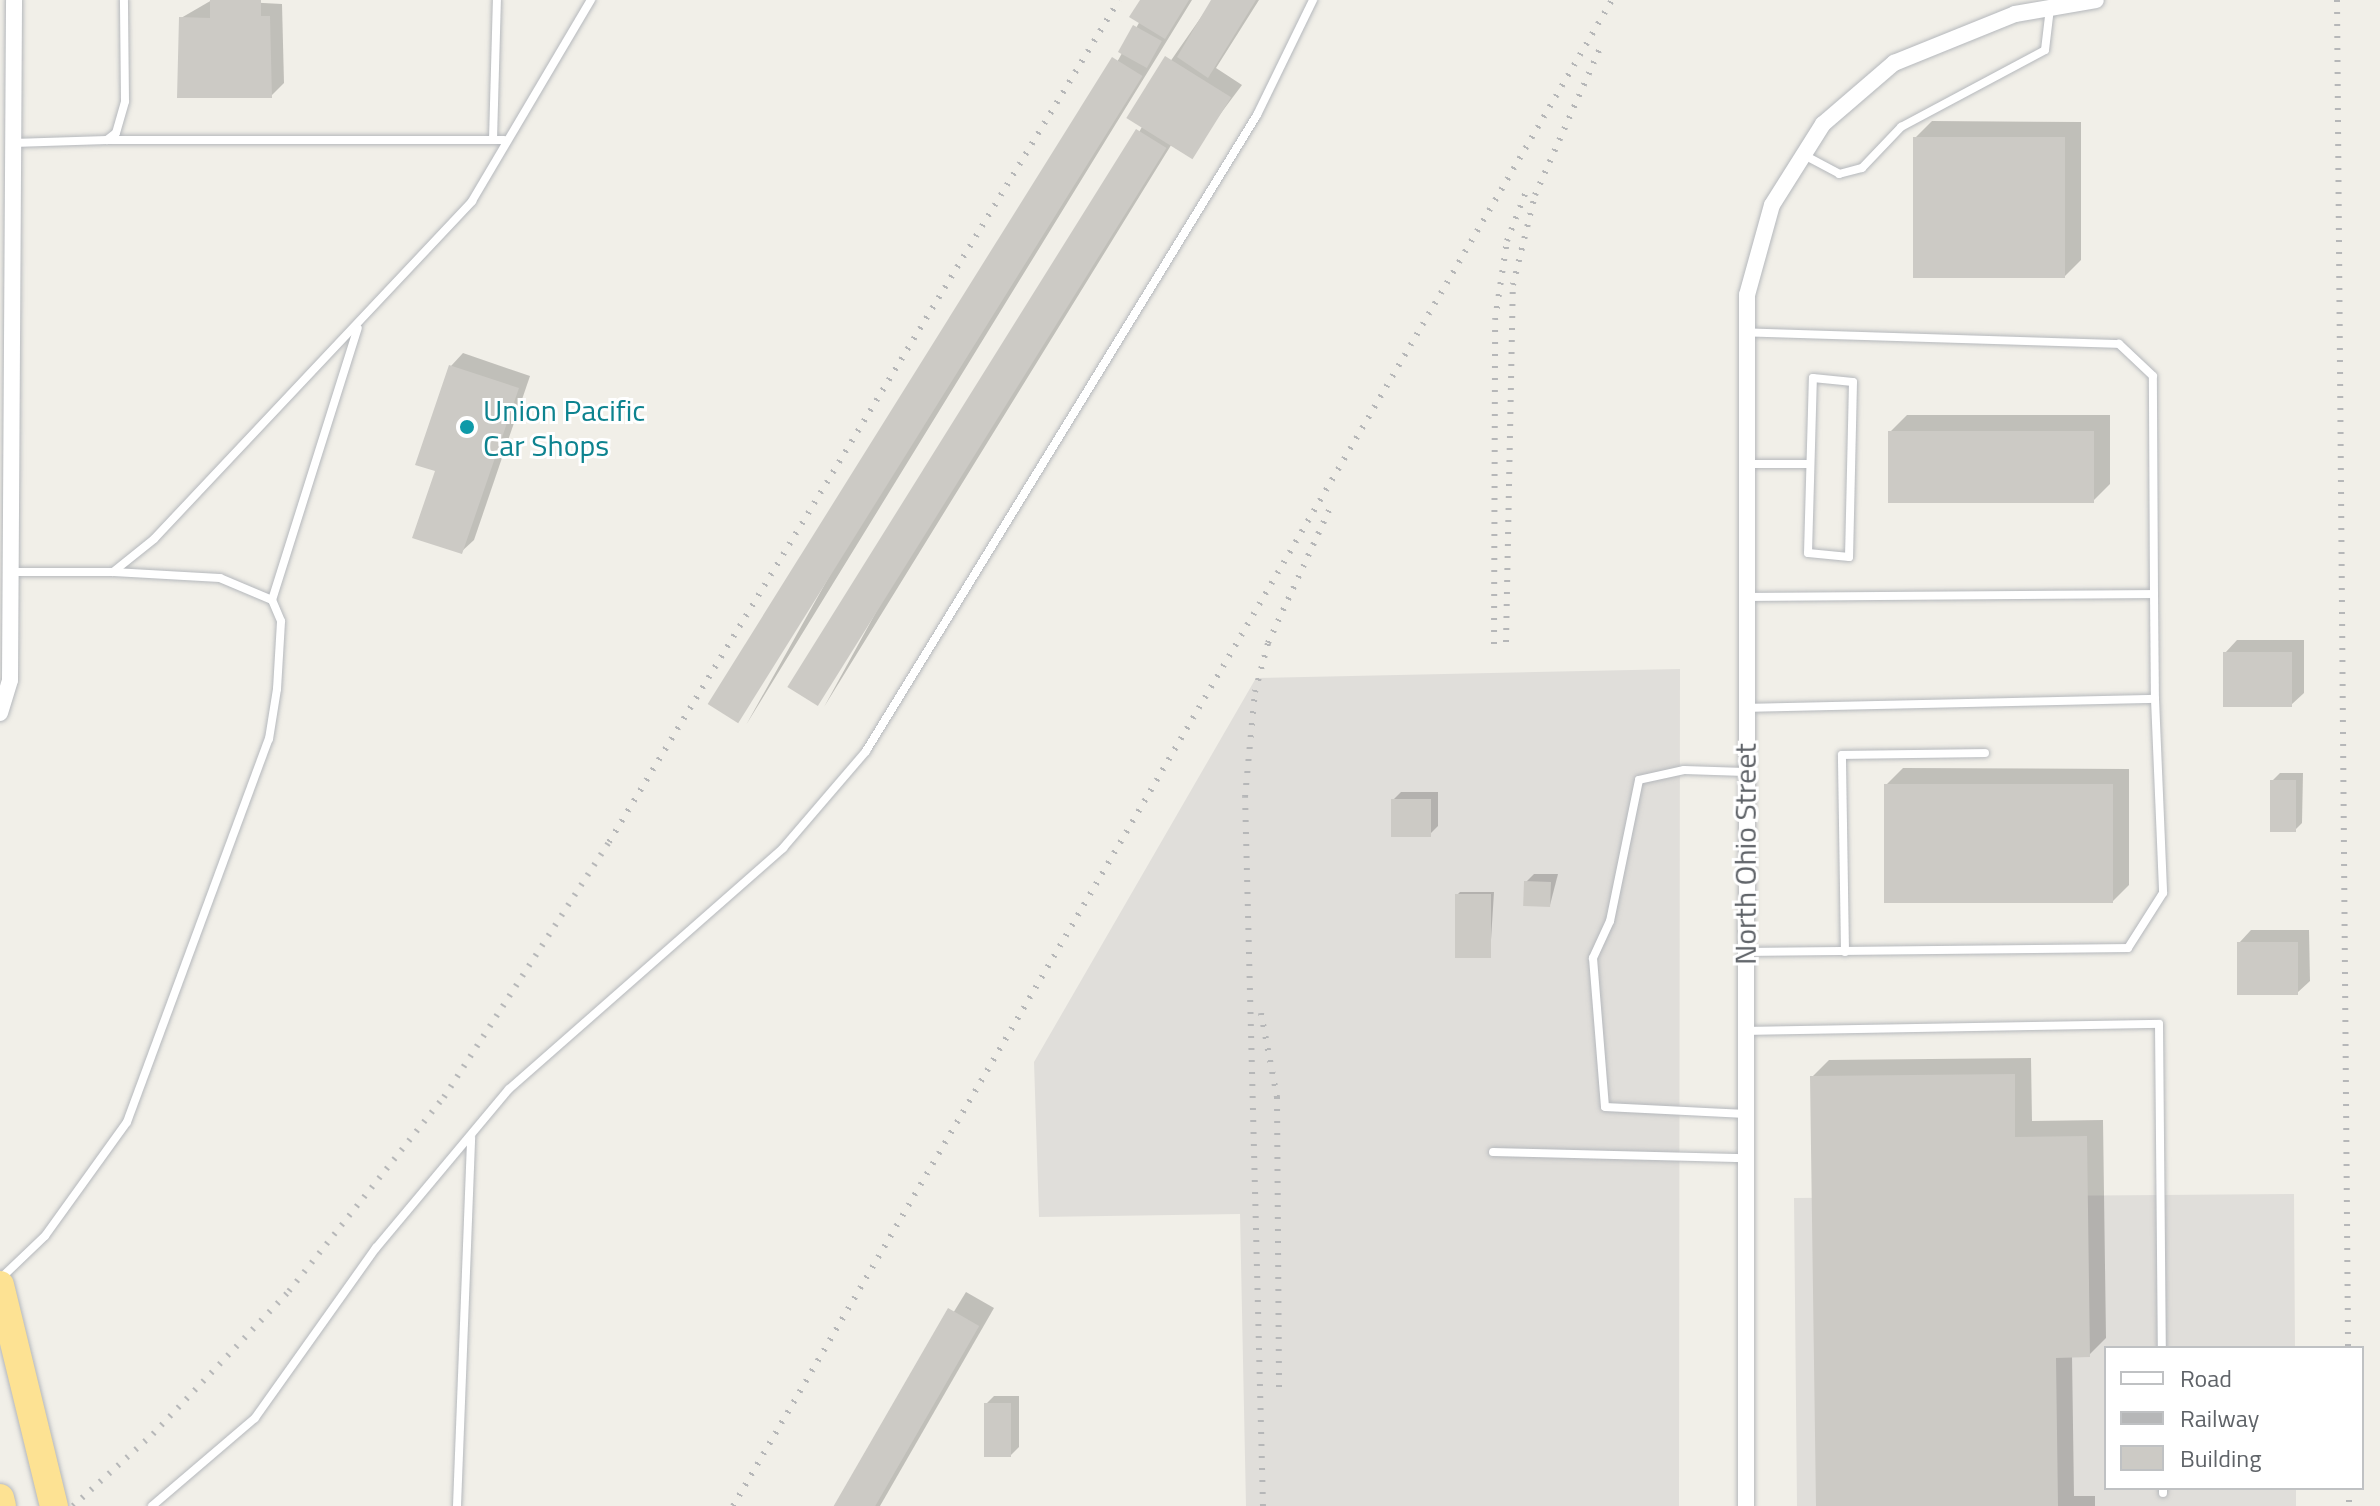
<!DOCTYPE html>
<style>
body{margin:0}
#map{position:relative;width:2380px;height:1506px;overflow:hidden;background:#f1efe8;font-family:"Titillium Web",sans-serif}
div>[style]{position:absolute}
.industrial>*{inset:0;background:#e0deda}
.shadow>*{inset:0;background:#0003}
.building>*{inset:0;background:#cccac5;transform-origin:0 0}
.roads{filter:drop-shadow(0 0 2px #b5b8bc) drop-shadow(0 0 2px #b5b8bc)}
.lane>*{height:8px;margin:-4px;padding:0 4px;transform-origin:4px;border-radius:4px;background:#fff}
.street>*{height:16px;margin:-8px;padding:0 8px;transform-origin:8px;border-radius:8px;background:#fff}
.highway>*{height:28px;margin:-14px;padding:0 14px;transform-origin:14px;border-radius:14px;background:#fde293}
.rail>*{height:6px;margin-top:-3px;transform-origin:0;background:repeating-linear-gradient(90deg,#b6b7b8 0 2px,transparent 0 12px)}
.dots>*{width:22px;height:22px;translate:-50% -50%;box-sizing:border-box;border:4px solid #fff;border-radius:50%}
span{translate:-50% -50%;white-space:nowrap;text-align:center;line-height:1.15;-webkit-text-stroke:6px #fff;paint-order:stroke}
.culture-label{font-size:30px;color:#0d838f}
.left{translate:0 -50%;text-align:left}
.street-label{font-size:30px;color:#5f6368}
.legend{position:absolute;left:2104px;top:1346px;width:260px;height:144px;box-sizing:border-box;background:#fff;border:2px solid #bfc1c3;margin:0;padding:10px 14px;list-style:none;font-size:24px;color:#5f6368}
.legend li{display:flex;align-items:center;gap:16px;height:40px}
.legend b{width:40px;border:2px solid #bfc1c3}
</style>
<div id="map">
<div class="industrial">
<div style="clip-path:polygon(1680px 669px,1679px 1506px,1246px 1506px,1240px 1214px,1039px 1217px,1034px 1062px,1256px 678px)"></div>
<div style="clip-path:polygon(2294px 1194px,2295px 1348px,2106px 1348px,2106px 1488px,2296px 1488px,2296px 1506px,1797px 1506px,1794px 1198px)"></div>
</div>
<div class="shadow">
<div style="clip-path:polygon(212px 0,282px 4px,284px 83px,271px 96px,181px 18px)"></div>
<div style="clip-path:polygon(1142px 0,1192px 0,746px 725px,1140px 21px)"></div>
<div style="clip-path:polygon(1213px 0,1259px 0,1216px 68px,1242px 85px,1191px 153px,1173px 142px,824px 707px,1143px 125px,1131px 118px)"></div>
<div style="clip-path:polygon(1932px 121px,2081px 122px,2081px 260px,2064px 277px,1915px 138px)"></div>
<div style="clip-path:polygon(463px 353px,530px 376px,474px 540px,461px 552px,438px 470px,451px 366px)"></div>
<div style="clip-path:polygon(1907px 415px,2110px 415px,2110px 484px,2093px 501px,1890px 432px)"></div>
<div style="clip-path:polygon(2237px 640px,2304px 640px,2304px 693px,2291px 705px,2225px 653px)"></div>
<div style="clip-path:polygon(1903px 768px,2129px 769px,2129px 885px,2112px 902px,1886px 785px)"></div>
<div style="clip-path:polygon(2280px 773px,2303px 773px,2302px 823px,2294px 831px,2272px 781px)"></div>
<div style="clip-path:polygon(1401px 792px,1438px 792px,1438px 826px,1430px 834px,1393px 800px)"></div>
<div style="clip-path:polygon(1534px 874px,1558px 874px,1550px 905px,1526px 882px)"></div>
<div style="clip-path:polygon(1460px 892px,1494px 892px,1490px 956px,1457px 895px)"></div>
<div style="clip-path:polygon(2251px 930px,2309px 930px,2310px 981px,2297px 993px,2239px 943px)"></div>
<div style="clip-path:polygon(2031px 1058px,2032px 1121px,2103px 1120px,2106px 1338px,2089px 1355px,2072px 1355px,2074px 1496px,2095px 1496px,2095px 1506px,1818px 1506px,1812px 1077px,1829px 1060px)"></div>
<div style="clip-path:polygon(966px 1292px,994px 1308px,880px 1506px,835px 1506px)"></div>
<div style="clip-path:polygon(994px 1396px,1019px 1396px,1019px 1447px,1011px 1455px,986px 1404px)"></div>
</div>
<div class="building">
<div style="clip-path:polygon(210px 0,261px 0,261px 16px,270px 16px,272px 98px,177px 98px,179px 17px,210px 18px)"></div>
<div style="clip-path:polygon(1140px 0,1189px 0,1165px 39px,1129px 17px)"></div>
<div style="clip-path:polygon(1211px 0,1256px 0,1208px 78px,1177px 57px)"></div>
<div style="left:1133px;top:25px;width:33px;height:31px;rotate:29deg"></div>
<div style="left:1165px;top:56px;width:78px;height:73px;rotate:32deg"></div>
<div style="left:1112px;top:57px;width:36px;height:763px;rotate:32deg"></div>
<div style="left:1136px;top:129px;width:36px;height:658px;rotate:32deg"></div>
<div style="left:1913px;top:137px;width:152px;height:141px"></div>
<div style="clip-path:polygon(449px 365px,519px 388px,462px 554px,412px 538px,435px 471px,415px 465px)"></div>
<div style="left:1888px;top:431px;width:206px;height:72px"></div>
<div style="left:2223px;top:652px;width:69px;height:55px"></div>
<div style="left:2270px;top:780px;width:26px;height:52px"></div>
<div style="left:1884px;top:784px;width:229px;height:119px"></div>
<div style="left:1391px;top:799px;width:40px;height:38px"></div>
<div style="left:1524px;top:881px;width:27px;height:25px;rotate:2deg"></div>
<div style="left:1455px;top:894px;width:36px;height:64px"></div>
<div style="left:2237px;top:942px;width:61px;height:53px"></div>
<div style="clip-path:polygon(2015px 1074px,2015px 1137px,2087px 1136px,2090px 1357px,2056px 1358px,2058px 1506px,1816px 1506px,1810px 1076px)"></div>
<div style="left:948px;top:1308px;width:36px;height:229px;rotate:30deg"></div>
<div style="left:984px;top:1403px;width:27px;height:54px"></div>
</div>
<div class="roads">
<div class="lane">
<div style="left:107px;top:140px;width:397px"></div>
<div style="left:493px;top:140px;width:140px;rotate:-88.4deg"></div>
<div style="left:13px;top:143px;width:94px;rotate:-1.8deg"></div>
<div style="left:107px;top:140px;width:11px;rotate:-38deg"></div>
<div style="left:116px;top:133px;width:33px;rotate:-74deg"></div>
<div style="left:125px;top:101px;width:101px;rotate:-90.6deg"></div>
<div style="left:1804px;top:155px;width:40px;rotate:28deg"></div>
<div style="left:1839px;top:174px;width:24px;rotate:-15deg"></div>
<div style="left:1862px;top:168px;width:57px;rotate:-46.4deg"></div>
<div style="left:1901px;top:127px;width:163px;rotate:-28.1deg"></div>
<div style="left:2045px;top:50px;width:42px;rotate:-83.2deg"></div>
<div style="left:1813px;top:378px;width:40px;rotate:5.7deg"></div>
<div style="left:1853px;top:382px;width:175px;rotate:91.3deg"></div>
<div style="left:1849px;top:557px;width:41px;rotate:-174.4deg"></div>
<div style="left:1808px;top:553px;width:175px;rotate:-88.4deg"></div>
<div style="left:1746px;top:464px;width:62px"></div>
<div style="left:11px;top:572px;width:102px"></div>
<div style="left:113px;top:572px;width:53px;rotate:-38.8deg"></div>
<div style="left:154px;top:539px;width:464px;rotate:-46.7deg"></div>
<div style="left:472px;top:201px;width:234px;rotate:-59.4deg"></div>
<div style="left:2154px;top:594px;width:105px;rotate:89.5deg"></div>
<div style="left:1746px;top:597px;width:408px;rotate:-0.4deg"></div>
<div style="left:2154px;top:594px;width:218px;rotate:-90.3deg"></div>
<div style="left:2153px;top:376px;width:47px;rotate:-136.7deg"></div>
<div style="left:2119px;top:344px;width:372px;rotate:-178.2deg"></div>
<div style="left:272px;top:600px;width:285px;rotate:-72.5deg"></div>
<div style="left:1746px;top:708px;width:409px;rotate:-1.3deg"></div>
<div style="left:2155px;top:699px;width:194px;rotate:87.6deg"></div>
<div style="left:2163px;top:893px;width:65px;rotate:122.5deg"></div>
<div style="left:2128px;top:948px;width:382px;rotate:179.4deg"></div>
<div style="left:1745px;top:772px;width:61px;rotate:-178.1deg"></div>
<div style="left:1684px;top:770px;width:46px;rotate:167.5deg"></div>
<div style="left:1639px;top:780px;width:144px;rotate:101.6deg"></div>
<div style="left:1610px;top:921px;width:41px;rotate:114.7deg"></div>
<div style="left:1593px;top:958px;width:149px;rotate:85.4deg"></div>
<div style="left:1605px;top:1107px;width:141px;rotate:2.8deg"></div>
<div style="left:1845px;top:952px;width:197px;rotate:-90.9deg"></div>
<div style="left:1842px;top:755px;width:143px;rotate:-0.8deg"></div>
<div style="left:1746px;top:1031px;width:413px;rotate:-1deg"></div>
<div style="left:2159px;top:1024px;width:324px;rotate:89.5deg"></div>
<div style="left:1493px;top:1152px;width:253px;rotate:1.4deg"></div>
<div style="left:1px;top:1278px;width:61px;rotate:-43.7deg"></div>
<div style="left:45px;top:1236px;width:140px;rotate:-54.3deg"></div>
<div style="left:127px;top:1122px;width:408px;rotate:-69.7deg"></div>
<div style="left:269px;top:739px;width:51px;rotate:-80.9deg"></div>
<div style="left:277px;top:689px;width:68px;rotate:-86.6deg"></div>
<div style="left:281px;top:621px;width:23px;rotate:-113deg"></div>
<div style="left:272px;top:600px;width:56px;rotate:-157.1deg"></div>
<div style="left:220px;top:578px;width:107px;rotate:-176.8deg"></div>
<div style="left:2163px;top:1488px;width:5px;rotate:90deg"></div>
<div style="left:152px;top:1506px;width:135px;rotate:-40.5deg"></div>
<div style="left:255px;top:1418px;width:209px;rotate:-54.6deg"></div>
<div style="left:376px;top:1248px;width:207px;rotate:-50.1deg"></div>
<div style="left:509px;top:1089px;width:365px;rotate:-41.3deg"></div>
<div style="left:783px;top:848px;width:128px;rotate:-49.4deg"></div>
<div style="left:866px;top:751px;width:747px;rotate:-58.42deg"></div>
<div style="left:1257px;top:115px;width:128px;rotate:-64deg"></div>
<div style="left:457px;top:1506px;width:369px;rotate:-87.8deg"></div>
</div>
<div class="street">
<div style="left:0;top:713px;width:34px;rotate:-73deg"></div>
<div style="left:10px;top:680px;width:680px;rotate:-89.66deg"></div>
<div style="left:1746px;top:1506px;width:1211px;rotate:-89.95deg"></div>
<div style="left:1747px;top:295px;width:93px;rotate:-74.5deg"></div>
<div style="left:1772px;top:205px;width:96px;rotate:-57.8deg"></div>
<div style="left:1823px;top:124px;width:94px;rotate:-40.7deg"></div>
<div style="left:1894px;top:63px;width:131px;rotate:-22deg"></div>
<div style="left:2015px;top:14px;width:82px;rotate:-9.8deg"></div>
</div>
<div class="highway">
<div style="left:0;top:1285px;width:228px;rotate:76.3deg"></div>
<div style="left:0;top:1498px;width:8px;rotate:76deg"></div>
</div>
</div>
<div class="rail">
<div style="left:2337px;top:0;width:1348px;rotate:89.53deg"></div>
<div style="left:1506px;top:642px;width:357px;rotate:-88.9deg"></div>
<div style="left:1513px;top:285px;width:93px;rotate:-76.3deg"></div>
<div style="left:1535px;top:195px;width:163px;rotate:-66.1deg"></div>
<div style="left:1494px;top:644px;width:324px;rotate:-89.8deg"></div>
<div style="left:1495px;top:320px;width:80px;rotate:-81.4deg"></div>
<div style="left:1507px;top:241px;width:56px;rotate:-69deg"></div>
<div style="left:1261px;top:1013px;width:86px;rotate:79.2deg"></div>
<div style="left:1277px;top:1097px;width:292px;rotate:89.6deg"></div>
<div style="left:2349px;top:1488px;width:18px;rotate:90deg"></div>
<div style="left:73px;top:1506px;width:108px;rotate:-42deg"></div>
<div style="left:153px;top:1434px;width:197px;rotate:-46.4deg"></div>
<div style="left:289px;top:1291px;width:248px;rotate:-51.4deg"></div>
<div style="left:444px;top:1097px;width:304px;rotate:-57.1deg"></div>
<div style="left:609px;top:842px;width:984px;rotate:-58.8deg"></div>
<div style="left:733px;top:1506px;width:1744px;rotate:-59.73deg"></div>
<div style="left:1263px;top:1506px;width:709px;rotate:-91.45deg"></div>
<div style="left:1245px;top:797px;width:105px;rotate:-84.6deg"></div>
<div style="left:1255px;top:692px;width:51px;rotate:-75.1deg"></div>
<div style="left:1268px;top:643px;width:151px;rotate:-65.3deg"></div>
</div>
<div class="dots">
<div style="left:467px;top:427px;background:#0f9aa8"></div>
</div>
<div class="culture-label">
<span class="left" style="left:483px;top:427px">Union Pacific<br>Car Shops</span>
</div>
<div class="street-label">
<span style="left:1745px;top:854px;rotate:-90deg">North Ohio Street</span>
</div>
<ul class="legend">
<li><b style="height:10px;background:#fff"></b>Road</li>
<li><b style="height:10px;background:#b6b7b8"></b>Railway</li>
<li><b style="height:22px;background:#cccac5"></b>Building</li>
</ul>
</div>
